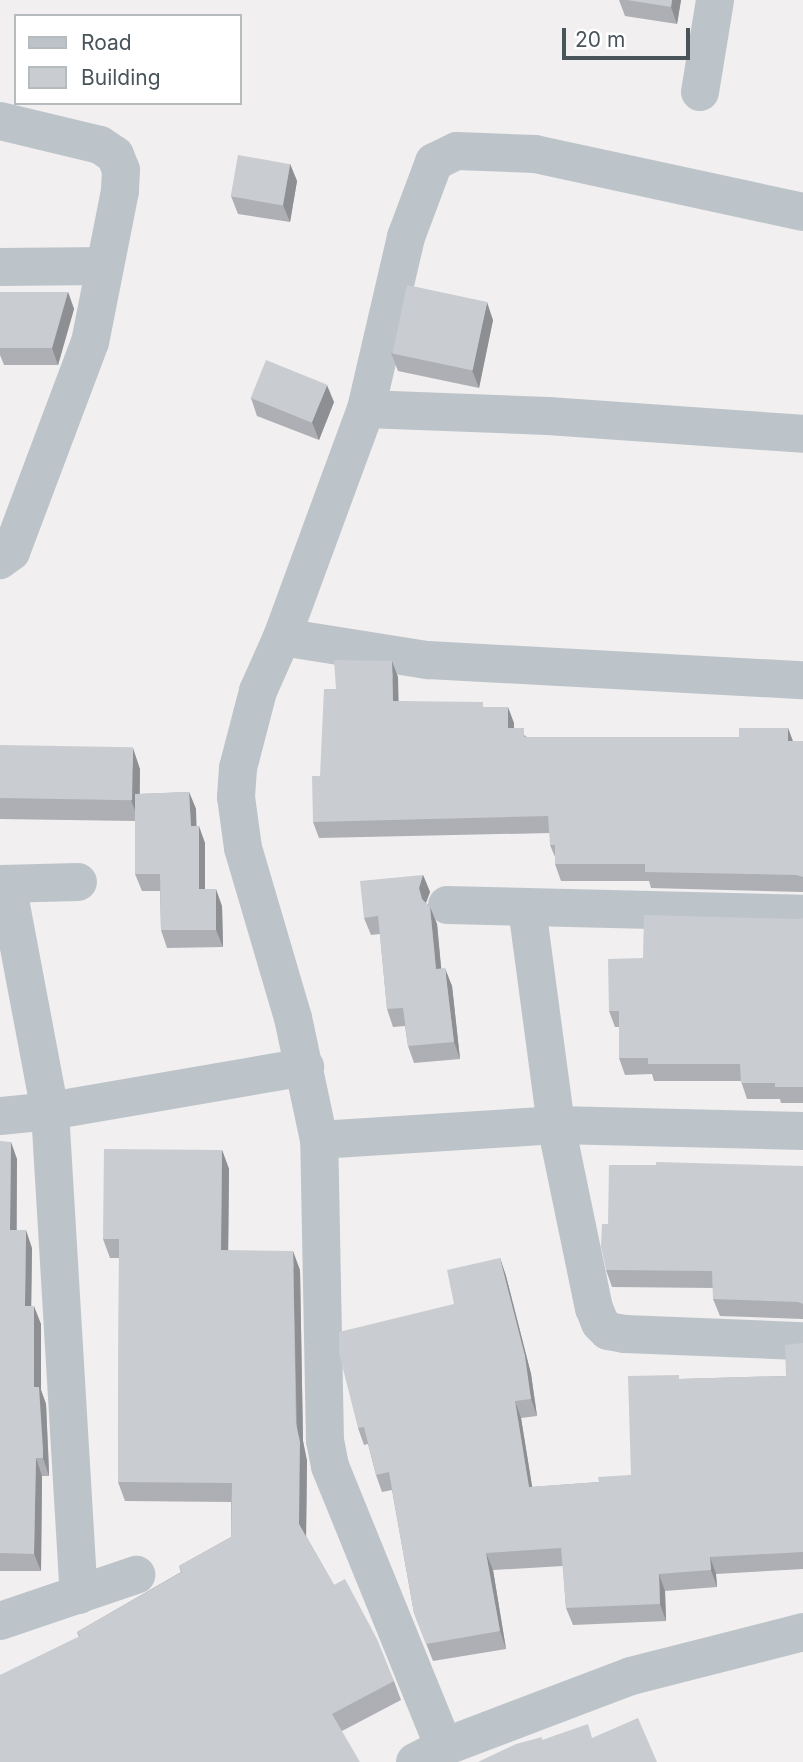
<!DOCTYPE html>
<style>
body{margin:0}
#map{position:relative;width:803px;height:1762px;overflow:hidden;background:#f1efef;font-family:Inter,sans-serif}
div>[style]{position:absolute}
.street>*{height:38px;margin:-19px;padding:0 19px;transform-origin:19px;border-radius:19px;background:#bcc4ca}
.wall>*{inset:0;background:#adafb4}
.shaded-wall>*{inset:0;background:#8d8f92}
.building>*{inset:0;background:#c9ccd1;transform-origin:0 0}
span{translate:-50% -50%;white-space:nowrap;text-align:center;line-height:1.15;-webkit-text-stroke:5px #fff;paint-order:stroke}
.legend{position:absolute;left:14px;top:14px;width:228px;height:91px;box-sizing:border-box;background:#fff;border:2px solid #b6bbbd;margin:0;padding:9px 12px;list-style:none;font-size:21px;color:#49545a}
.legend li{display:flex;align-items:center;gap:14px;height:35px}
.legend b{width:35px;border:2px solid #b6bbbd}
.scale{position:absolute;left:562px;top:28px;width:128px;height:32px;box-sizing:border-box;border:4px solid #49545a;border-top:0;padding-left:9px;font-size:21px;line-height:24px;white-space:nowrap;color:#49545a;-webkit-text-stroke:5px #fff;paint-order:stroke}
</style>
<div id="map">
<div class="street">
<div style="left:700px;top:92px;width:93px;rotate:-80.7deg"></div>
<div style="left:0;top:121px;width:103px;rotate:13.5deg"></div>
<div style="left:100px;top:145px;width:18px;rotate:34deg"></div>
<div style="left:115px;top:155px;width:16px;rotate:68deg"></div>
<div style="left:121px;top:170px;width:21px;rotate:93deg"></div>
<div style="left:120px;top:191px;width:154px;rotate:101.2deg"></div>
<div style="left:90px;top:342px;width:224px;rotate:110.6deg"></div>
<div style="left:11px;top:552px;width:14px;rotate:144deg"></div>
<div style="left:0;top:267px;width:105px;rotate:-0.5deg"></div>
<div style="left:366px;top:409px;width:182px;rotate:2.2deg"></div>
<div style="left:548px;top:416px;width:256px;rotate:4deg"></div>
<div style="left:282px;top:637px;width:148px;rotate:9deg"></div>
<div style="left:428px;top:660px;width:376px;rotate:3.1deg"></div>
<div style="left:0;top:884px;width:78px;rotate:-1.5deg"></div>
<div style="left:7px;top:884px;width:231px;rotate:79.3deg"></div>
<div style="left:50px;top:1111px;width:485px;rotate:86.6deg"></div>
<div style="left:447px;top:905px;width:356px;rotate:1.4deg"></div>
<div style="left:527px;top:908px;width:219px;rotate:82.4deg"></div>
<div style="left:556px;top:1125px;width:187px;rotate:78.3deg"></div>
<div style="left:594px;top:1308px;width:16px;rotate:68deg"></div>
<div style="left:600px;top:1323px;width:11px;rotate:45deg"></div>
<div style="left:608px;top:1331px;width:17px;rotate:10deg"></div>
<div style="left:625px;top:1334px;width:178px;rotate:2.3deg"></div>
<div style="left:0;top:1116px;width:50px;rotate:-5.7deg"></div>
<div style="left:50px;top:1111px;width:259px;rotate:-9.8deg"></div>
<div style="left:319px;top:1140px;width:237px;rotate:-3.6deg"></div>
<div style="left:556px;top:1125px;width:247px;rotate:1.4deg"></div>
<div style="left:0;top:1621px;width:144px;rotate:-18.7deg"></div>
<div style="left:444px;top:1747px;width:303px;rotate:-112.1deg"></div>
<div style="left:330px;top:1466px;width:25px;rotate:-101deg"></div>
<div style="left:325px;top:1441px;width:301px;rotate:-91.1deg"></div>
<div style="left:319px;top:1140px;width:125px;rotate:-102deg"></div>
<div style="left:293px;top:1018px;width:177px;rotate:-106.4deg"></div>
<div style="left:243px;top:848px;width:51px;rotate:-97.8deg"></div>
<div style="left:236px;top:797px;width:29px;rotate:-86deg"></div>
<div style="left:238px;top:768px;width:80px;rotate:-75.4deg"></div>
<div style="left:258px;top:691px;width:59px;rotate:-66deg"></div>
<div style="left:282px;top:637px;width:243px;rotate:-69.8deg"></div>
<div style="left:366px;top:409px;width:177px;rotate:-76.9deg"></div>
<div style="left:406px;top:237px;width:80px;rotate:-69.5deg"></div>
<div style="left:434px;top:162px;width:25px;rotate:-26deg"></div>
<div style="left:457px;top:151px;width:78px;rotate:2.2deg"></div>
<div style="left:535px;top:154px;width:274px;rotate:12.2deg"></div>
<div style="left:415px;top:1762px;width:33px;rotate:-27deg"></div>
<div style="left:444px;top:1747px;width:200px;rotate:-20.8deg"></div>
<div style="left:631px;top:1676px;width:178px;rotate:-14.3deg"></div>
</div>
<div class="wall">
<div style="clip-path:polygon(619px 0,681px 0,677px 24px,625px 16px)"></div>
<div style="clip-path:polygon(290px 164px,297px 181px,290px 222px,238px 214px,231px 196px)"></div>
<div style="clip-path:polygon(0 292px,68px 292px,74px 309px,58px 365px,4px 365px,0 355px)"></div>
<div style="clip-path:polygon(493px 320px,479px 388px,398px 371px,391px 353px)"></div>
<div style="clip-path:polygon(251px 398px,334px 402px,319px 440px,257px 416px)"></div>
<div style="clip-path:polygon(398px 677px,398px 701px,485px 707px,514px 723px,514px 728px,527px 737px,739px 737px,788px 728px,793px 741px,803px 741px,803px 892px,651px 888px,649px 881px,561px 881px,555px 864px,555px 857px,550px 845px,550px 833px,319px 838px,313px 822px,336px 689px)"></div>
<div style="clip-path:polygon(0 745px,140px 769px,140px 794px,189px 792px,196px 809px,196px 826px,205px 843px,205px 889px,222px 906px,223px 947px,167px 948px,161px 930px,160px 891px,142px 891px,135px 874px,135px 821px,0 819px)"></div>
<div style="clip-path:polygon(423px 875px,430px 892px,426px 903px,430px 907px,437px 924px,441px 969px,452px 986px,460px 1059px,414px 1063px,408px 1046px,405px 1026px,393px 1027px,387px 1009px,380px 934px,371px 935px,364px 918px)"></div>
<div style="clip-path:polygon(803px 918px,803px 1103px,781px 1103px,780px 1099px,747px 1099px,741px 1081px,654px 1081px,652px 1074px,625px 1075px,619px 1058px,619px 1027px,615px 1027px,609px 1011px,643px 958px)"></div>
<div style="clip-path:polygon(0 1141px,17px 1159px,17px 1230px,32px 1248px,31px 1306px,41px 1324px,41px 1390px,46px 1404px,49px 1467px,49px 1476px,42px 1476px,41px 1571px,0 1571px)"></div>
<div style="clip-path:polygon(222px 1150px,229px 1169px,228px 1250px,300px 1270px,303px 1441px,307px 1461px,306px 1536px,334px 1585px,394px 1681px,401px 1700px,342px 1731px,79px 1637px,77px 1632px,181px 1572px,179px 1566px,231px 1537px,231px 1502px,125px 1501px,118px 1482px,119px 1258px,110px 1258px,103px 1239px)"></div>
<div style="clip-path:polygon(803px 1166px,803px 1319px,720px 1316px,713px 1299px,713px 1288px,612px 1287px,606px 1270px,608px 1224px)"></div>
<div style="clip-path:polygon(500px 1258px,506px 1276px,531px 1374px,537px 1416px,521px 1418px,532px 1487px,599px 1482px,631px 1475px,680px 1379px,786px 1376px,803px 1343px,803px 1569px,716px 1574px,717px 1587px,665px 1591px,666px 1621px,573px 1625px,566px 1608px,563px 1566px,493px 1570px,506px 1649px,433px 1661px,414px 1613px,392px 1490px,382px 1492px,376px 1475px,368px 1444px,364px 1445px,358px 1428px,454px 1304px)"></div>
</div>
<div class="shaded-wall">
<div style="clip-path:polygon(672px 0,681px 0,677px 24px,671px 7px)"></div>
<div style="clip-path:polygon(290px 164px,297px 181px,290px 222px,283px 205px)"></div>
<div style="clip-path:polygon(68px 292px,74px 309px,58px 365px,52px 348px)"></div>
<div style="clip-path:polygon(487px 302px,493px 320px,479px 388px,472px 370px)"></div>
<div style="clip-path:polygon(327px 385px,334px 402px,319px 440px,312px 422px)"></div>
<div style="clip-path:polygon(392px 661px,398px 677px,399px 718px,393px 701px)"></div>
<div style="clip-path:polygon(508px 707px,514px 723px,514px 745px,508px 728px)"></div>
<div style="clip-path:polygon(788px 728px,794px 745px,788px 741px)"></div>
<div style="clip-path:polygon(133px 748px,140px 769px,139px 821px,131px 800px)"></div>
<div style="clip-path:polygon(189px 792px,196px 809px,197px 843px,191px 826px)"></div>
<div style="clip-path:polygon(199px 826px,205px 843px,205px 906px,199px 889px)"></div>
<div style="clip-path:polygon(423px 875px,430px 892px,425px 905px,422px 899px,419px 888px)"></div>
<div style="clip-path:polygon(216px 889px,222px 906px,223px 947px,216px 930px)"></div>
<div style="clip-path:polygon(430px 907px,437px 924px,443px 987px,436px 969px)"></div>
<div style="clip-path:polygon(445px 968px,452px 986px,460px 1059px,454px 1042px)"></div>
<div style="clip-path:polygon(11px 1142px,17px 1159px,16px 1248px,10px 1230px)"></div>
<div style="clip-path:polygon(222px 1150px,229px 1169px,228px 1269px,221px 1250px)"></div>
<div style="clip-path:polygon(26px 1230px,32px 1248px,31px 1324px,25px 1306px)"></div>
<div style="clip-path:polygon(293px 1251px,300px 1270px,303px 1441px,307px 1461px,306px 1543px,299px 1524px)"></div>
<div style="clip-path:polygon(500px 1258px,506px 1276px,531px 1374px,537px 1416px,531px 1399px)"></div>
<div style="clip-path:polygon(34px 1306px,41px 1324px,41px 1390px,46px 1404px,49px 1476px,43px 1458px,34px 1387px)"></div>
<div style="clip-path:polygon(515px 1401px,521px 1418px,535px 1504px,529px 1487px)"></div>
<div style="clip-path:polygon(36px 1458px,42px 1476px,41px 1571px,34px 1554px)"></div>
<div style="clip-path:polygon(486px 1553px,493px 1570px,506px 1649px,500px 1631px)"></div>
<div style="clip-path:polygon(710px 1557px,716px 1574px,717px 1587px,711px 1570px)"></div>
<div style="clip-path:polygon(659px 1574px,665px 1591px,666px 1621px,660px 1604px)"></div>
</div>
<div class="building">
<div style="clip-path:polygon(627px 0,672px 0,671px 7px)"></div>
<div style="left:238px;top:155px;width:53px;height:42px;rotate:10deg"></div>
<div style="left:407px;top:285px;width:82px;height:70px;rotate:12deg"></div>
<div style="clip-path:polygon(0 292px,68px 292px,52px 348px,0 348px)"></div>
<div style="left:266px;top:360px;width:66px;height:41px;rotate:22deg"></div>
<div style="clip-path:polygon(334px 660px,392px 661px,393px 701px,483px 702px,483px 707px,508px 707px,508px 728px,524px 728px,524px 737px,739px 737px,739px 728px,788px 728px,788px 741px,803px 741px,803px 877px,797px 875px,645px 872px,645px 864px,555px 864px,555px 845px,550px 845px,548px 816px,313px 822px,312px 776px,320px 776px,324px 689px,336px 689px)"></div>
<div style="left:0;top:745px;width:133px;height:53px;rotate:1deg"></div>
<div style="clip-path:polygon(189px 792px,191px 826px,199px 826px,199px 889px,216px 889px,216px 930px,161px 930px,160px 874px,135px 874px,135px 794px)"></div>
<div style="clip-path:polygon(423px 875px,419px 888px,422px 899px,430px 907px,436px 969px,445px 968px,454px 1042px,408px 1046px,403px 1008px,387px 1009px,378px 916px,364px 918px,360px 881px)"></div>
<div style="clip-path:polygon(644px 915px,797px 919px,803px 918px,803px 1087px,775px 1087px,775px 1083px,741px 1083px,740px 1064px,648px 1064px,648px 1058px,619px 1058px,619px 1011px,609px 1011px,608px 959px,643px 958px)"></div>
<div style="clip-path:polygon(0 1141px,11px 1142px,10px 1230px,26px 1230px,25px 1306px,34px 1306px,34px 1387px,39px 1387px,43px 1449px,43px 1458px,36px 1458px,34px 1554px,0 1553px)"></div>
<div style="clip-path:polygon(104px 1149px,222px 1150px,221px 1250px,293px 1251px,296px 1423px,300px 1442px,299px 1524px,334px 1585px,345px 1579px,377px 1639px,394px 1681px,332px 1714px,360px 1762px,0 1762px,0 1675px,80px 1636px,77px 1632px,182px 1572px,179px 1566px,231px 1537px,232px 1483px,118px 1482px,119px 1239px,103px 1239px)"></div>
<div style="clip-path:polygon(656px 1162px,803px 1166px,803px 1304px,798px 1302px,713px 1299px,712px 1271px,606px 1270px,601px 1247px,602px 1224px,608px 1224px,609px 1165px,656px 1165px)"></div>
<div style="clip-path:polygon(500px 1258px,525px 1356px,531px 1399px,515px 1401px,529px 1487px,599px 1482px,598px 1477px,631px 1475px,628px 1376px,679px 1375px,679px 1379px,786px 1376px,785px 1345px,803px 1343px,803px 1552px,710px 1557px,711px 1570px,659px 1574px,660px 1604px,566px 1608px,561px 1548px,486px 1553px,500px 1631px,426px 1644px,414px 1613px,389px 1472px,376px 1475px,364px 1427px,358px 1428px,339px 1353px,339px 1332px,454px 1304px,447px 1270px)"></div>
<div style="clip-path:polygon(638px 1718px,657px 1762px,478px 1762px,516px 1744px,542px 1737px,542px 1740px,588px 1724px,592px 1738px)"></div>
</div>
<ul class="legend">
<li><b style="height:9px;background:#bcc4ca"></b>Road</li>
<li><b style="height:19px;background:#c9ccd1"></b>Building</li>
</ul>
<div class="scale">20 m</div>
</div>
